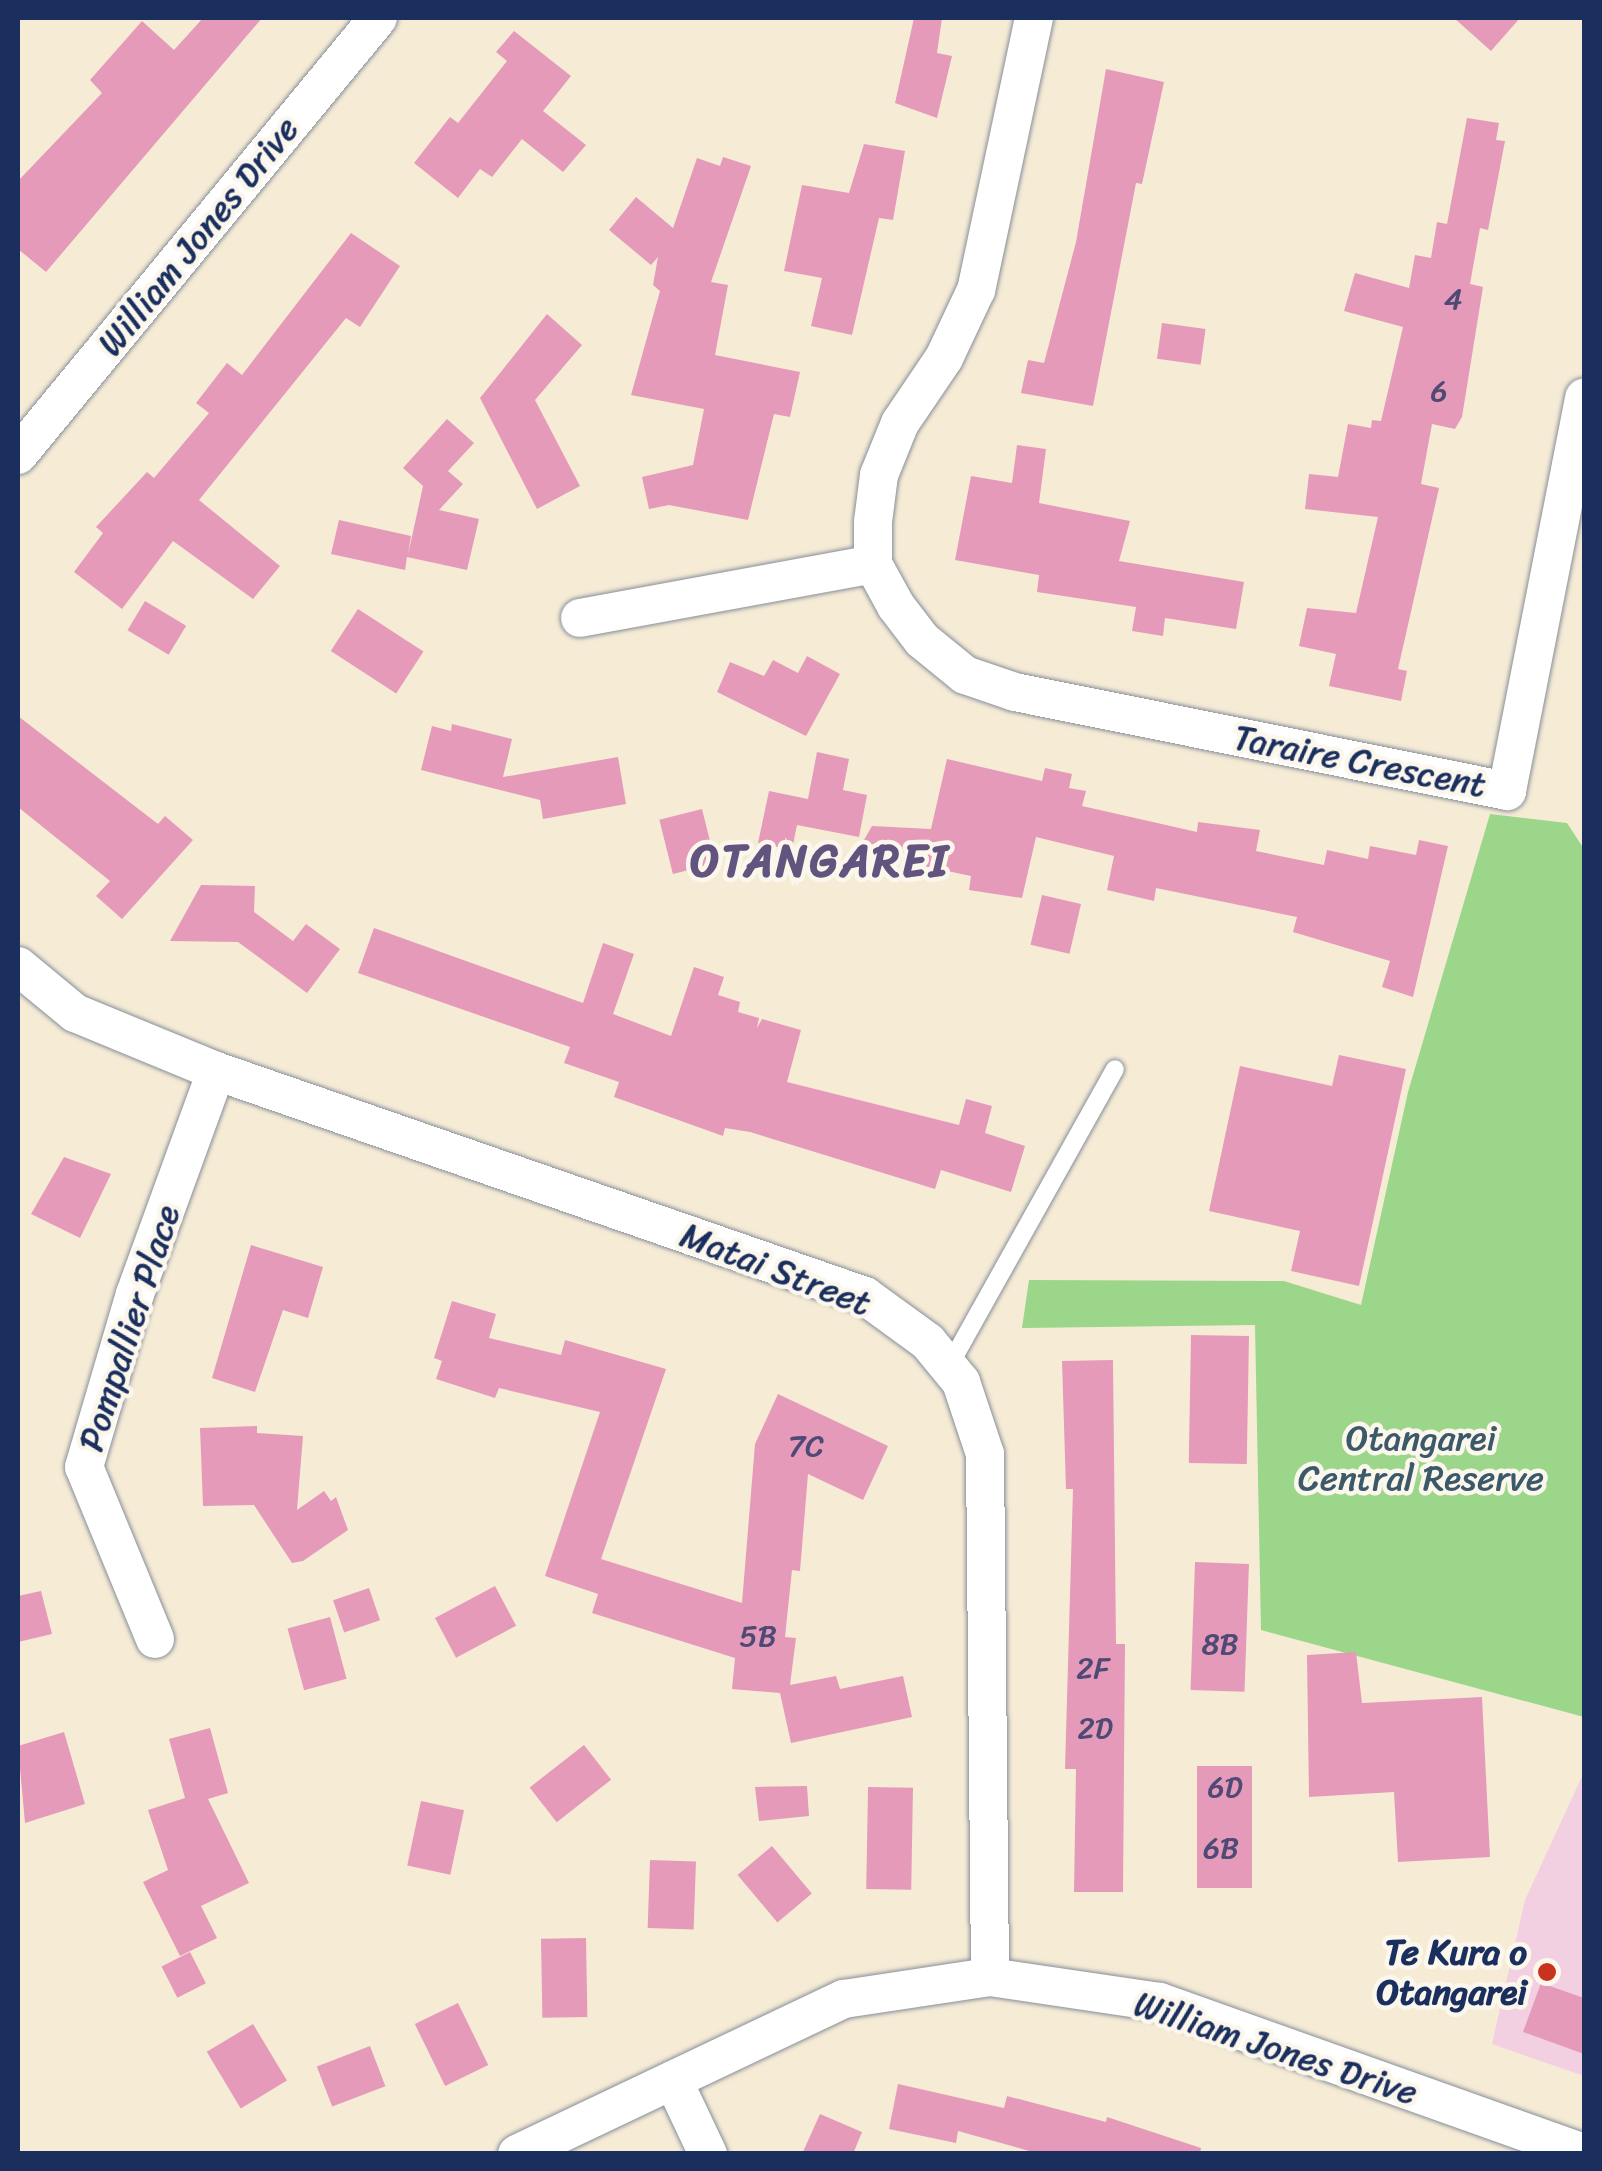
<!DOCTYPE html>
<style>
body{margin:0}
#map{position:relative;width:1602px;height:2171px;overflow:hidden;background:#f6ecd6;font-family:Sriracha,sans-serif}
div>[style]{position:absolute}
.built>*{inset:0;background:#f2cfe1}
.green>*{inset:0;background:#9bd68a}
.building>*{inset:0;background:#e59aba;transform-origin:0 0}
.roads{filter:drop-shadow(0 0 2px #888e9a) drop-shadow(0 0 2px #888e9a)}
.lane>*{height:18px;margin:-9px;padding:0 9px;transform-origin:9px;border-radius:9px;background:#fff}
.street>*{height:38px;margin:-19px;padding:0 19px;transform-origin:19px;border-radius:19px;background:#fff}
.dots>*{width:28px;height:28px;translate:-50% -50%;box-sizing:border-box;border:5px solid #fbf7ec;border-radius:50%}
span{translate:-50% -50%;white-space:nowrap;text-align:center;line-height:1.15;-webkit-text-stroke:9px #fbf7ec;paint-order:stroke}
.number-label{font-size:30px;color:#4e4a75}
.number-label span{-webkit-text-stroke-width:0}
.street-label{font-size:35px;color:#1b2f5e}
.park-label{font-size:35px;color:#3b5969}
.poi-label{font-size:35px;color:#1b2f5e;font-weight:700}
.right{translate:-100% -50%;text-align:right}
.district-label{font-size:45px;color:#62547e;font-weight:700;letter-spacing:2.5px}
.frame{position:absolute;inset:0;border:20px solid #1b2f5e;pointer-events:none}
</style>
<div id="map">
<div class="built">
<div style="clip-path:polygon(1584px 1772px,1584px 2076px,1492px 2044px,1525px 1900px)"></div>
</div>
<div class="green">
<div style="clip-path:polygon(1490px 814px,1567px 823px,1584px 849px,1584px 1717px,1261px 1630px,1255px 1325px,1022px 1328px,1029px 1280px,1284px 1281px,1361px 1305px,1408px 1092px)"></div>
</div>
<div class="building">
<div style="clip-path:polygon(203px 18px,262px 18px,46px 272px,18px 249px,18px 181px,102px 93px,90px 80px,142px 21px,174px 50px)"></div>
<div style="clip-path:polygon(914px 18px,942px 18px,937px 53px,952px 56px,937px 118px,895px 103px)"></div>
<div style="clip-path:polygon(1454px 18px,1520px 18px,1491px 51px)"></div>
<div style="clip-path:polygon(514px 31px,571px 76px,543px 111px,586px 145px,563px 172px,522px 139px,492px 177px,480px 169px,458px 198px,414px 163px,450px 117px,458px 123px,507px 61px,496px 52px)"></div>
<div style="clip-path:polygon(1106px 69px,1164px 82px,1142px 184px,1136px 183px,1093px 406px,1021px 393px,1028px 360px,1044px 363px,1076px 242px)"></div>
<div style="clip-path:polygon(1467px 118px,1499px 123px,1496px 140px,1505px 141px,1488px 230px,1480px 228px,1470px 284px,1483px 287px,1462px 417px,1455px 429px,1432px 424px,1421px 484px,1439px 488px,1398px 669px,1407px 671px,1401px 701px,1329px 686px,1336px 654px,1299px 646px,1307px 608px,1356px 613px,1378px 517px,1305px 509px,1309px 474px,1338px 477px,1348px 424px,1371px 428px,1372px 420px,1381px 421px,1403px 327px,1344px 311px,1355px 273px,1409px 288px,1415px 255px,1431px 258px,1437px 222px,1447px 224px)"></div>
<div style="clip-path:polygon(864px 144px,905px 151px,893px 220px,879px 218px,852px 335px,811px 326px,822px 278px,784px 271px,802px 185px,849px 193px)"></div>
<div style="clip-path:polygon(723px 157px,751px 166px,711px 282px,728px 285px,715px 355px,800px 372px,790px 417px,774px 414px,748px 520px,669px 505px,649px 509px,642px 477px,693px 465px,704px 409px,631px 395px,660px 291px,653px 285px,658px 257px,651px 265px,609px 230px,636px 197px,673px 228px,697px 158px,720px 166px)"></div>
<div style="clip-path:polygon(351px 233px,400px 266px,360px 327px,346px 318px,199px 500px,280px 566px,253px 599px,173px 541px,122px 609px,74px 572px,103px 533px,96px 527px,147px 472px,154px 478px,209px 413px,196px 403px,227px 363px,242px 375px)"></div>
<div style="clip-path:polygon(547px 314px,582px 345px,535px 400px,580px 486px,537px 509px,480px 398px)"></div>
<div style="left:1162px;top:323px;width:44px;height:36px;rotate:8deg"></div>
<div style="clip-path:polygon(447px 419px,474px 443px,448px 471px,463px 484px,439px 510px,479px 519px,467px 570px,407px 557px,405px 570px,331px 554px,339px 520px,411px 536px,408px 555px,423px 486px,403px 468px)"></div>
<div style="clip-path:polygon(1017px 445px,1046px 449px,1039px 503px,1130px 521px,1119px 561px,1244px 582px,1236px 629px,1165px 618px,1163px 636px,1132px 631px,1136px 607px,1037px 592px,1039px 575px,955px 560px,971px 476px,1012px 483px)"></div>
<div style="left:145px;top:601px;width:48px;height:34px;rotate:31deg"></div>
<div style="left:358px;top:609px;width:78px;height:50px;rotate:33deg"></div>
<div style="clip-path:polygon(807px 656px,840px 674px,806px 736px,717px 692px,730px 662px,764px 676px,773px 660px,798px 673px)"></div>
<div style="clip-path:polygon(18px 716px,158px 824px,165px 816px,193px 840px,122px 919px,96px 896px,110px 881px,18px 807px)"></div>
<div style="clip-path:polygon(452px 724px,512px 739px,503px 777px,618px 757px,626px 804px,543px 819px,540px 800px,421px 770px,432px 726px,451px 731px)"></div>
<div style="clip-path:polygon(817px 752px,849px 759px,843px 790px,867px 795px,859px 837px,797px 825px,792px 850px,758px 843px,769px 791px,808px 799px)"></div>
<div style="clip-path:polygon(947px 759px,1042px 781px,1045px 768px,1072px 774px,1069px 788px,1086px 791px,1082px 806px,1197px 832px,1198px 822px,1260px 830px,1256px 851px,1324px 865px,1327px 850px,1368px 859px,1370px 846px,1416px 855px,1419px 840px,1448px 846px,1413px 997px,1382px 987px,1390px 961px,1293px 932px,1297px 917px,1156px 888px,1154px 901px,1107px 890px,1114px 856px,1036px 837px,1022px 898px,969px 890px,971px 876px,857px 852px,872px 826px,931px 829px)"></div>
<div style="left:702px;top:809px;width:56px;height:44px;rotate:76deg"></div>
<div style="clip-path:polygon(201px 885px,255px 886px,254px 912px,293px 941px,306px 924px,340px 949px,307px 993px,238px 942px,170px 941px)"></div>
<div style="left:1042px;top:895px;width:40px;height:51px;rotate:13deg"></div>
<div style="clip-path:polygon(374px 928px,583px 1003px,603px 943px,634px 954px,613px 1014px,671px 1036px,694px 967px,724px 977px,718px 995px,740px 1002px,738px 1012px,759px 1018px,757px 1028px,762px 1019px,801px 1030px,787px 1082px,959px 1125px,966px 1099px,992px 1106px,985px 1133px,1025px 1146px,1011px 1192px,941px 1170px,935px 1189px,750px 1132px,725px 1128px,723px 1136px,614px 1097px,619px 1082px,564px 1063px,570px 1047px,358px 973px)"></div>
<div style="clip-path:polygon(1339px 1055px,1406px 1069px,1359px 1286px,1291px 1271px,1300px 1231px,1209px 1211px,1240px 1066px,1332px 1086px)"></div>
<div style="clip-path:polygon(64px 1157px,111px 1174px,80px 1238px,31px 1214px)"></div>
<div style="clip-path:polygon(251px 1245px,323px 1267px,308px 1318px,283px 1310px,255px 1392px,212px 1378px)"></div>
<div style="clip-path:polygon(452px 1301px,496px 1314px,489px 1338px,561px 1355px,565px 1340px,666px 1369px,601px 1559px,742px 1603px,755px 1444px,778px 1394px,888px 1446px,863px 1500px,808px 1474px,800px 1571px,792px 1570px,785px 1637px,796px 1638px,790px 1685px,836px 1676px,840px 1689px,903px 1676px,912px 1717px,791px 1743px,780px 1693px,732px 1689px,735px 1658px,592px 1613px,598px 1594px,545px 1576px,600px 1412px,499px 1388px,495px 1398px,436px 1379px,442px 1361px,434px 1358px)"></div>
<div style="left:1191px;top:1335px;width:58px;height:128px;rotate:1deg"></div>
<div style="clip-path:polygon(1113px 1360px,1116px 1644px,1125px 1644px,1123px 1892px,1074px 1892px,1076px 1769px,1065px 1769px,1073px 1489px,1066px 1489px,1062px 1361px)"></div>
<div style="clip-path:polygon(257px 1426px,257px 1433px,303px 1436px,297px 1510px,324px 1491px,331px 1501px,336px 1497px,348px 1530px,303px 1561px,292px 1563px,254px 1505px,203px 1506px,200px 1428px)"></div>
<div style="left:1195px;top:1562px;width:54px;height:128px;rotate:2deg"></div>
<div style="left:495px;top:1586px;width:45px;height:68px;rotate:62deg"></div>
<div style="left:369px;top:1588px;width:34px;height:38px;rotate:71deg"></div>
<div style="clip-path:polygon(41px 1591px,52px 1634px,18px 1642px,18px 1596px)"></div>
<div style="left:330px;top:1617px;width:64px;height:44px;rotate:75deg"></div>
<div style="clip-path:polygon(1356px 1652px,1362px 1703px,1482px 1697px,1490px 1857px,1398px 1862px,1394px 1792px,1309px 1797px,1307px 1655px)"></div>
<div style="clip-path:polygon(210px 1728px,228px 1793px,208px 1799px,249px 1883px,201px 1906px,217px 1938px,180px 1956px,143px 1882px,168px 1870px,148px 1810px,185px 1798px,169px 1739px)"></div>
<div style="clip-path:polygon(64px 1732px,85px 1804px,25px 1823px,18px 1746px)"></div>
<div style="left:584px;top:1745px;width:44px;height:69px;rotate:52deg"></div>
<div style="left:1197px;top:1766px;width:55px;height:122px"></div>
<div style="clip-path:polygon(807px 1786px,809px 1816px,759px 1821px,755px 1787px)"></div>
<div style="left:868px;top:1787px;width:45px;height:102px;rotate:1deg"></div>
<div style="left:421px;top:1801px;width:44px;height:66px;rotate:12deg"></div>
<div style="left:772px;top:1846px;width:62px;height:45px;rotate:50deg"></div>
<div style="left:650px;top:1860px;width:46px;height:68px;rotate:2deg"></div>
<div style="left:586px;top:1938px;width:79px;height:45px;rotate:89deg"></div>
<div style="left:190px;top:1952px;width:35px;height:32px;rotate:63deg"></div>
<div style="clip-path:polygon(1541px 1983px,1584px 1998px,1584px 2054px,1523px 2032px)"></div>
<div style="left:458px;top:2003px;width:69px;height:48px;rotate:64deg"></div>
<div style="left:253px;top:2024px;width:66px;height:54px;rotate:59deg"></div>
<div style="left:370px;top:2046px;width:43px;height:57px;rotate:69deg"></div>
<div style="clip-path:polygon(898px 2084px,1004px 2108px,1007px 2096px,1106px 2122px,1107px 2117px,1201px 2148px,1200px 2154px,1040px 2154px,958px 2131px,956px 2143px,889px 2129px)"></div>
<div style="clip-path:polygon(820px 2114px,862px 2132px,853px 2154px,802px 2154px)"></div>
</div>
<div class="roads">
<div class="lane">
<div style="left:949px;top:1366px;width:340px;rotate:-60.8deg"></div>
</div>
<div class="street">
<div style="left:1034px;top:18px;width:278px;rotate:102deg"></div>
<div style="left:976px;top:290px;width:75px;rotate:115.2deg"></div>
<div style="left:944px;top:358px;width:78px;rotate:124.1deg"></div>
<div style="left:900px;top:423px;width:56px;rotate:112deg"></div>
<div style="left:879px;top:475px;width:47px;rotate:97.3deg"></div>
<div style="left:873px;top:522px;width:42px;rotate:90deg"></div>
<div style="left:873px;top:564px;width:48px;rotate:61.3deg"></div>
<div style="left:896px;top:606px;width:43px;rotate:52.6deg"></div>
<div style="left:922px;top:640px;width:55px;rotate:39.1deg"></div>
<div style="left:965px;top:675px;width:53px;rotate:18.8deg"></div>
<div style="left:1015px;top:692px;width:502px;rotate:11.38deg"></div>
<div style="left:1507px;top:791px;width:401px;rotate:-78.9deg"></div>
<div style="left:18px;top:455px;width:566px;rotate:-50.52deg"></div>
<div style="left:580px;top:618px;width:298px;rotate:-10.4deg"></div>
<div style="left:18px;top:966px;width:74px;rotate:39.5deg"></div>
<div style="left:75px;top:1013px;width:152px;rotate:22.4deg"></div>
<div style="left:216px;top:1071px;width:687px;rotate:19.12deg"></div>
<div style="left:865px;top:1296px;width:78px;rotate:36.1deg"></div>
<div style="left:928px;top:1342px;width:52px;rotate:50.5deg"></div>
<div style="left:961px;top:1382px;width:76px;rotate:71.6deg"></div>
<div style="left:985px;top:1454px;width:523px;rotate:89.45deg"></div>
<div style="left:155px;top:1639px;width:186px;rotate:-112.4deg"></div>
<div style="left:84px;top:1467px;width:180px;rotate:-73.6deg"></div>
<div style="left:135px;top:1294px;width:237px;rotate:-70deg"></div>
<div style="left:673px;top:2080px;width:82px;rotate:64.7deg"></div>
<div style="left:517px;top:2154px;width:362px;rotate:-25.4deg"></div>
<div style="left:844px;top:1999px;width:148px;rotate:-8.6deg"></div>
<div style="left:990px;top:1977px;width:172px;rotate:8.4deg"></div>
<div style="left:1160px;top:2002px;width:450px;rotate:19.6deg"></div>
</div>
</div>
<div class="dots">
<div style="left:1547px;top:1972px;background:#c8321e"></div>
</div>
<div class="number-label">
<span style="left:1453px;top:299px">4</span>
<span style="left:1439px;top:391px">6</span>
<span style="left:806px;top:1446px">7C</span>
<span style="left:758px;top:1636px">5B</span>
<span style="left:1220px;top:1644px">8B</span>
<span style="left:1093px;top:1668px">2F</span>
<span style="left:1095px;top:1728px">2D</span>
<span style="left:1225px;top:1787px">6D</span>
<span style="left:1221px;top:1848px">6B</span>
</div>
<div class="street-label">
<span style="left:198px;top:236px;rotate:-51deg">William Jones Drive</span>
<span style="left:1360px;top:761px;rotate:11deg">Taraire Crescent</span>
<span style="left:776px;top:1269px;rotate:21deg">Matai Street</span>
<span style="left:129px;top:1328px;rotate:-72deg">Pompallier Place</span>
<span style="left:1276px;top:2048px;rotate:18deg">William Jones Drive</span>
</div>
<div class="park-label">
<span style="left:1421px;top:1458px">Otangarei<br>Central Reserve</span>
</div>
<div class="poi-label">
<span class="right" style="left:1527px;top:1972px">Te Kura o<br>Otangarei</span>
</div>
<div class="district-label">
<span style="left:820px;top:862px">OTANGAREI</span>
</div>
<div class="frame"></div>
</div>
